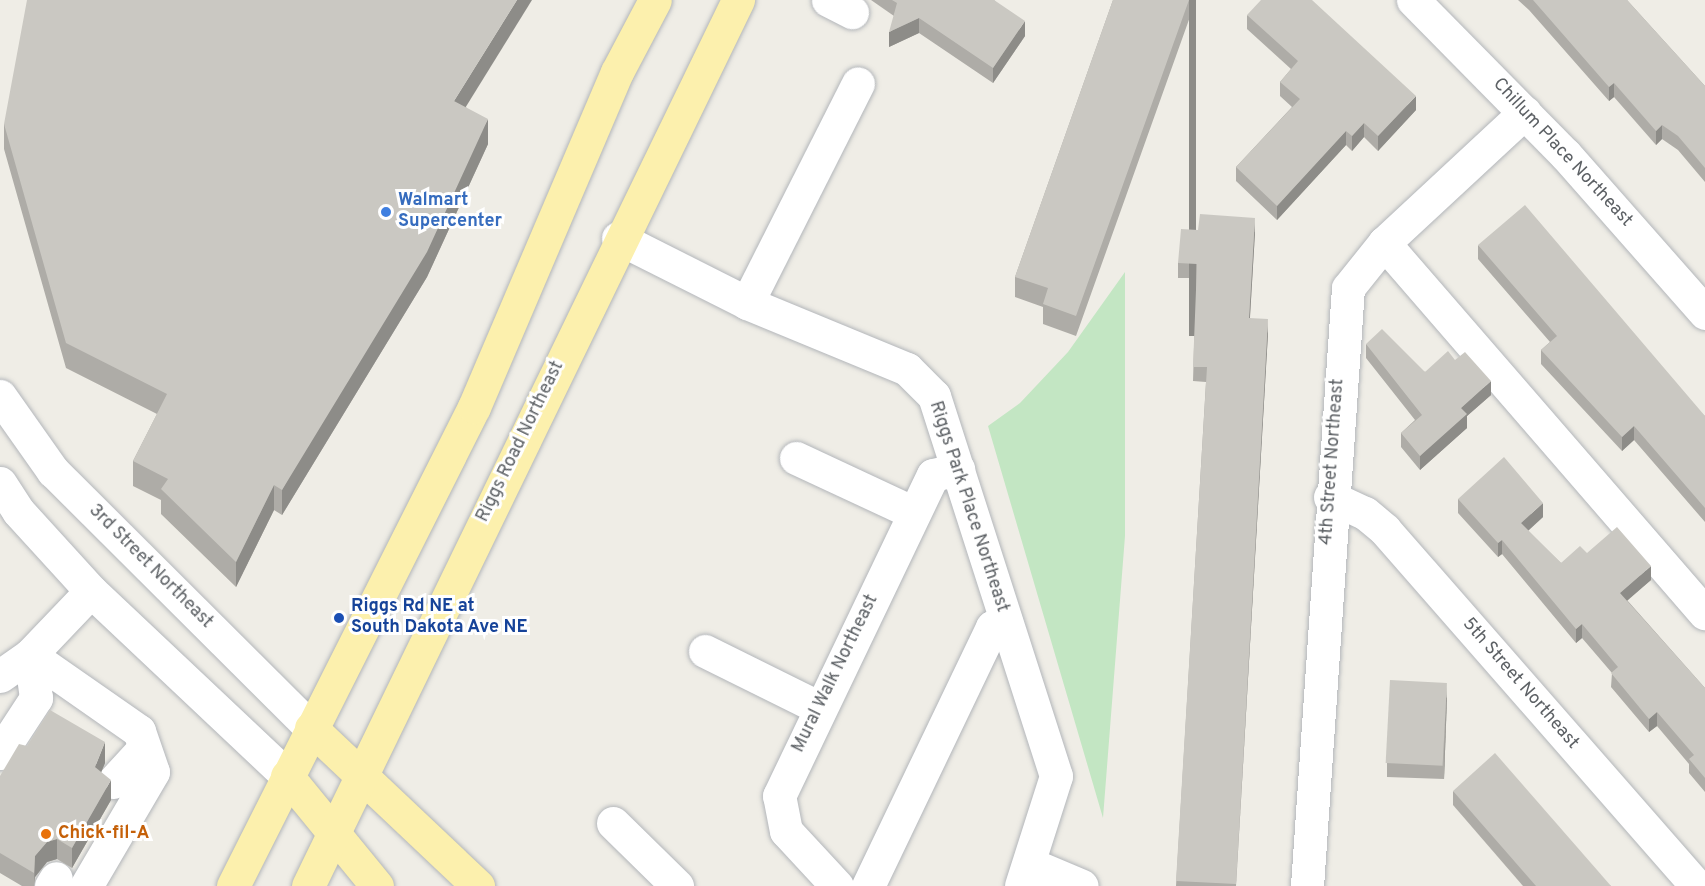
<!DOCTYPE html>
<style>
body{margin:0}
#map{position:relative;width:1705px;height:886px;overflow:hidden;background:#efede6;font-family:Overpass,sans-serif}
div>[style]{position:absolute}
.green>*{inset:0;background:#c3e6c3}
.roads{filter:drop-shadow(0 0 2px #b3b6ba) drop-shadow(0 0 2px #b3b6ba)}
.minor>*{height:33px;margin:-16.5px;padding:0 16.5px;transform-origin:16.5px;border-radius:16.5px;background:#fff}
.major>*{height:33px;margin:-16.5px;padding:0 16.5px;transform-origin:16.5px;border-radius:16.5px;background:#fcf0ad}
.wall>*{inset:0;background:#aeaca7}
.shaded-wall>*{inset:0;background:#8d8c88;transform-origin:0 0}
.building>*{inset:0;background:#cac8c2;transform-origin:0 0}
.dots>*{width:16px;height:16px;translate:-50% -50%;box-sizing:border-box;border:3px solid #fff;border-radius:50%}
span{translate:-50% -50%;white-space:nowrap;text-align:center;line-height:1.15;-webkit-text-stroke:6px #fff;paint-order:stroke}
.street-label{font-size:18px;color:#5d6165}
.shop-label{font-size:18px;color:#366cbe;font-weight:700}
.left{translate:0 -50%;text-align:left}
.transit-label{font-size:18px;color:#164399;font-weight:700}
.food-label{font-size:18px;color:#c56008;font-weight:700}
</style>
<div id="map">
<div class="green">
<div style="clip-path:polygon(1125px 272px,1125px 536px,1103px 818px,988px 426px,1020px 403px,1068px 352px)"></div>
</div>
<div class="roads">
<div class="minor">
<div style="left:828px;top:0;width:27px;rotate:27deg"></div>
<div style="left:1413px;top:0;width:216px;rotate:45.4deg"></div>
<div style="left:1565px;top:154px;width:212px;rotate:48.6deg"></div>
<div style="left:618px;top:238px;width:144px;rotate:26.7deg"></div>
<div style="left:747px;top:303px;width:173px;rotate:22.4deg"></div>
<div style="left:907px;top:369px;width:38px;rotate:45deg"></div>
<div style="left:934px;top:396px;width:399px;rotate:72.2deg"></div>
<div style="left:1056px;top:776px;width:115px;rotate:107.7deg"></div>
<div style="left:1384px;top:243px;width:490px;rotate:49.1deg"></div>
<div style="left:747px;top:303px;width:246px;rotate:-63.2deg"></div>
<div style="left:0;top:396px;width:92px;rotate:54.8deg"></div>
<div style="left:53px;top:471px;width:364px;rotate:44.9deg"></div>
<div style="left:796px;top:458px;width:130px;rotate:25deg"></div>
<div style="left:0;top:483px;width:33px;rotate:57deg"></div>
<div style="left:18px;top:511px;width:108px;rotate:47.6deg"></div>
<div style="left:91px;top:591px;width:270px;rotate:43.3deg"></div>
<div style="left:1330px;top:497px;width:38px;rotate:25deg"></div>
<div style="left:1365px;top:513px;width:26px;rotate:40deg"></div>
<div style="left:1385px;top:530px;width:473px;rotate:48.8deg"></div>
<div style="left:705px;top:651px;width:128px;rotate:26.4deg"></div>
<div style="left:0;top:676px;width:37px;rotate:-35deg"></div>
<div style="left:30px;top:655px;width:88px;rotate:-46.4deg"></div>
<div style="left:0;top:753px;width:66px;rotate:-56.8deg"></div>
<div style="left:36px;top:698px;width:43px;rotate:-97.9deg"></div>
<div style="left:30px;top:655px;width:133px;rotate:34.9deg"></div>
<div style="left:139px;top:731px;width:43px;rotate:71.1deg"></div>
<div style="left:153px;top:772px;width:132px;rotate:120.4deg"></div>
<div style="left:113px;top:782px;width:46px;rotate:-47.6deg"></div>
<div style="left:613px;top:823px;width:90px;rotate:44.5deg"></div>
<div style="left:1030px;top:864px;width:56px;rotate:22.9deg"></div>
<div style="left:51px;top:886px;width:9px;rotate:-58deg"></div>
<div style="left:837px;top:886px;width:75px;rotate:-132.8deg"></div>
<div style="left:786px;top:831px;width:36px;rotate:-101deg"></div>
<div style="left:779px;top:796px;width:356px;rotate:-64.4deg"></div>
<div style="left:933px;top:475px;width:26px;rotate:-13deg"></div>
<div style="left:868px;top:886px;width:287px;rotate:-64.4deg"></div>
<div style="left:992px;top:627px;width:15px;rotate:-23deg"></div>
<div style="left:1307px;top:886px;width:599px;rotate:-86.08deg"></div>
<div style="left:1348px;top:288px;width:58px;rotate:-51.3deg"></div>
<div style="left:1384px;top:243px;width:192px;rotate:-42.9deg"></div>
</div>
<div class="major">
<div style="left:311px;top:728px;width:230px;rotate:43.4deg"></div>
<div style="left:287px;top:776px;width:142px;rotate:50.7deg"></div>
<div style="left:233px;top:886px;width:536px;rotate:-63.29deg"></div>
<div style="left:474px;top:407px;width:364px;rotate:-66.9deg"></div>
<div style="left:617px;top:72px;width:81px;rotate:-62.2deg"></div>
<div style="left:308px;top:886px;width:985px;rotate:-64.11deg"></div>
</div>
</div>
<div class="wall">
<div style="clip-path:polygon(871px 0,994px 0,1025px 36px,993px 83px,919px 33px,889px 47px,894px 16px)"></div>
<div style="clip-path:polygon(1113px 0,1196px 0,1076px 336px,1043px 324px,1043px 307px,1015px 297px,1015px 277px)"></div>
<div style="clip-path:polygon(1518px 0,1627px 0,1705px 86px,1705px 182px,1678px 150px,1662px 139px,1656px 145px,1614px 97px,1609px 101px,1529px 10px)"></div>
<div style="clip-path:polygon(1247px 15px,1416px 110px,1378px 151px,1364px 137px,1352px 151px,1346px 145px,1277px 220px,1236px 181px,1236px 167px,1292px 107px,1280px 96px,1280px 82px,1291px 69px,1247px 29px)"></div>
<div style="clip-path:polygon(466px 107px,488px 144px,427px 277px,282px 515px,274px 510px,236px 587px,161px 514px,161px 500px,133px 486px,133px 461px,157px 414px,66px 368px,4px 149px,4px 124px)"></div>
<div style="clip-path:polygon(1198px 230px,1255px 232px,1250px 318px,1268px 333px,1236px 886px,1176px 886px,1206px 382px,1193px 381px,1196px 278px,1178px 278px,1178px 263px)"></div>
<div style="clip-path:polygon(1478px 245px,1705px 416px,1705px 522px,1634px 440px,1622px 451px,1541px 364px,1541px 350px,1550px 342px,1478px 259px)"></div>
<div style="clip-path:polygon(1366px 344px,1425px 372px,1455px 360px,1491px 395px,1467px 416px,1467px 428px,1420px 470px,1401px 447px,1401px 433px,1415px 420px,1366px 358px)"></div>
<div style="clip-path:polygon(1458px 499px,1543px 517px,1528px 531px,1561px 563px,1587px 553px,1651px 580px,1627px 600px,1705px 688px,1705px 792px,1689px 773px,1689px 764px,1657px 726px,1649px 732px,1611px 687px,1612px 673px,1582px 638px,1576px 643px,1502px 554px,1498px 557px,1458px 513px)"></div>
<div style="clip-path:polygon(1447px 697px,1444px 779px,1387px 777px,1387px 763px)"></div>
<div style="clip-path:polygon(105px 763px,101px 772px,111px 800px,72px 868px,57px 859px,47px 862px,35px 877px,34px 886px,22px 886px,0 873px,0 776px)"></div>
<div style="clip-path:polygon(1453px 791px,1611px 886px,1523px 886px,1453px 805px)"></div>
</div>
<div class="shaded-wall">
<div style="clip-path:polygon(517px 0,532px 0,454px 126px,454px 101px)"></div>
<div style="left:1189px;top:0;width:7px;height:336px"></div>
<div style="clip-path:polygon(919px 18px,919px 33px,889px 47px,889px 32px)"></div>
<div style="clip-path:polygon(1025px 21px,1025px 36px,993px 83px,993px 68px)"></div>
<div style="clip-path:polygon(1614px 83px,1614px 97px,1609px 101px,1609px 87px)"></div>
<div style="clip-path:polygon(1416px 96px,1416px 110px,1378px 151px,1378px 136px)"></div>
<div style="clip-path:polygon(488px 119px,488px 144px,427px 277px,282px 515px,282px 490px)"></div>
<div style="clip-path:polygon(1364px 123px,1364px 137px,1352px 151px,1352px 136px)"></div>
<div style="clip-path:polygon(1662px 125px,1662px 139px,1656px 145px,1656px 131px)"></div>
<div style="clip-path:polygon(1346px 131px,1346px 145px,1277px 220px,1277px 206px)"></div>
<div style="clip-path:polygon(1255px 218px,1255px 232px,1249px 332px,1249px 318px)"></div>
<div style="clip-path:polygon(1268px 319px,1268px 333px,1236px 886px)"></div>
<div style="clip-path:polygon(1491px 381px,1491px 395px,1467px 416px,1467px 428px,1420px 470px,1420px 456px,1461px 408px)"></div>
<div style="clip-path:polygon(1634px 426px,1634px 440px,1622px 451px,1622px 437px)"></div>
<div style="clip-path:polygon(274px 485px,274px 510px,236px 587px,236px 562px)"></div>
<div style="clip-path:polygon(1543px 503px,1543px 517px,1521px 537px,1521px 523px)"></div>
<div style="clip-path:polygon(1502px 540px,1502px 554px,1498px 557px,1498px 543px)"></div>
<div style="clip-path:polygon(1651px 566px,1651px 580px,1620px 607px,1620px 593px)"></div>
<div style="clip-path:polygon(1582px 624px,1582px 638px,1576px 643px,1576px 629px)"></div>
<div style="clip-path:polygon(1447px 683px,1447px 697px,1444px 779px,1444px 765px)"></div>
<div style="clip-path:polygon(1657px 712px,1657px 726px,1649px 732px,1649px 719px)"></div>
<div style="clip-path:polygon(105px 742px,105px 763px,95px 787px,95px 767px)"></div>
<div style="clip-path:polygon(111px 780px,111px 800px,72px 868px,72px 848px)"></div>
<div style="clip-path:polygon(57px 839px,57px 859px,47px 862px,35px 877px,34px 886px,35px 856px,47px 842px)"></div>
</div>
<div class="building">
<div style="clip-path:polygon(27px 0,517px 0,454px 101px,488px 119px,427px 252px,282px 490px,274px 485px,236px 562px,161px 489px,168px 479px,133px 461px,167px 394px,66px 343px,4px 124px)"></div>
<div style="clip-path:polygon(892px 0,994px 0,1025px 21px,993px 68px,919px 18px,889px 32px,897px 3px)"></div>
<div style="clip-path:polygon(1113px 0,1189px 0,1076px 316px,1043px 304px,1048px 288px,1015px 277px)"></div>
<div style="clip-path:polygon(1261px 0,1312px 0,1416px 96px,1378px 136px,1364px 123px,1352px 136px,1346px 131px,1277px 206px,1236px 167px,1300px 99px,1280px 82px,1298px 61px,1247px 15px)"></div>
<div style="clip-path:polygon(1533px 0,1627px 0,1705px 86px,1705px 168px,1678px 136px,1662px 125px,1656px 131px,1614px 83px,1609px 87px)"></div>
<div style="clip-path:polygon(1525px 205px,1705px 416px,1705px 508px,1634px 426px,1622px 437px,1541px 350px,1557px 336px,1478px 245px)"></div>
<div style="clip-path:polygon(1200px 214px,1255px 218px,1249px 318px,1268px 319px,1236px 884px,1176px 881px,1207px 367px,1193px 367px,1197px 264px,1178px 263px,1181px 229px,1198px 230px)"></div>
<div style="clip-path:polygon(1382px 329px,1425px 372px,1448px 351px,1455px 360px,1465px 352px,1491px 381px,1461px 408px,1467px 414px,1420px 456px,1401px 433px,1422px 415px,1366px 344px)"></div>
<div style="clip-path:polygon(1504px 457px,1543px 503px,1521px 523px,1561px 563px,1580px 546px,1587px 553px,1617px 527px,1651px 566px,1620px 593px,1705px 688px,1705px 778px,1689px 759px,1694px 755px,1657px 712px,1649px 719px,1611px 673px,1618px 667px,1582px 624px,1576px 629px,1502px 540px,1498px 543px,1458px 499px)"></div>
<div style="left:1390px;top:680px;width:57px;height:83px;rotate:3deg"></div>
<div style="clip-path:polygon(50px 710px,105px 742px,95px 767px,111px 780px,72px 848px,57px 839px,47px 842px,35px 856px,34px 873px,0 853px,0 776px,19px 744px,27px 746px)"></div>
<div style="clip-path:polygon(1495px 753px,1611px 886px,1536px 886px,1453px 791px)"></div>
</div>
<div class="dots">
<div style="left:386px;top:212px;background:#3f7fe0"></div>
<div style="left:339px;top:618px;background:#1a4fb4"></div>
<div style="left:46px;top:834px;background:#e8710a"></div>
</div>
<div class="street-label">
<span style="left:1562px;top:153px;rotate:47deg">Chillum Place Northeast</span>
<span style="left:521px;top:442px;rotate:-64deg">Riggs Road Northeast</span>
<span style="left:1333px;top:462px;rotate:-86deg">4th Street Northeast</span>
<span style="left:968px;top:507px;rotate:72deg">Riggs Park Place Northeast</span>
<span style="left:150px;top:567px;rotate:45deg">3rd Street Northeast</span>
<span style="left:836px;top:674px;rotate:-64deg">Mural Walk Northeast</span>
<span style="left:1520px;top:684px;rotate:49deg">5th Street Northeast</span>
</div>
<div class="shop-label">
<span class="left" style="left:398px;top:212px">Walmart<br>Supercenter</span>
</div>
<div class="transit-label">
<span class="left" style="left:351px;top:618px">Riggs Rd NE at<br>South Dakota Ave NE</span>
</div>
<div class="food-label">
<span class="left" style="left:58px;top:834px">Chick-fil-A</span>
</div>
</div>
